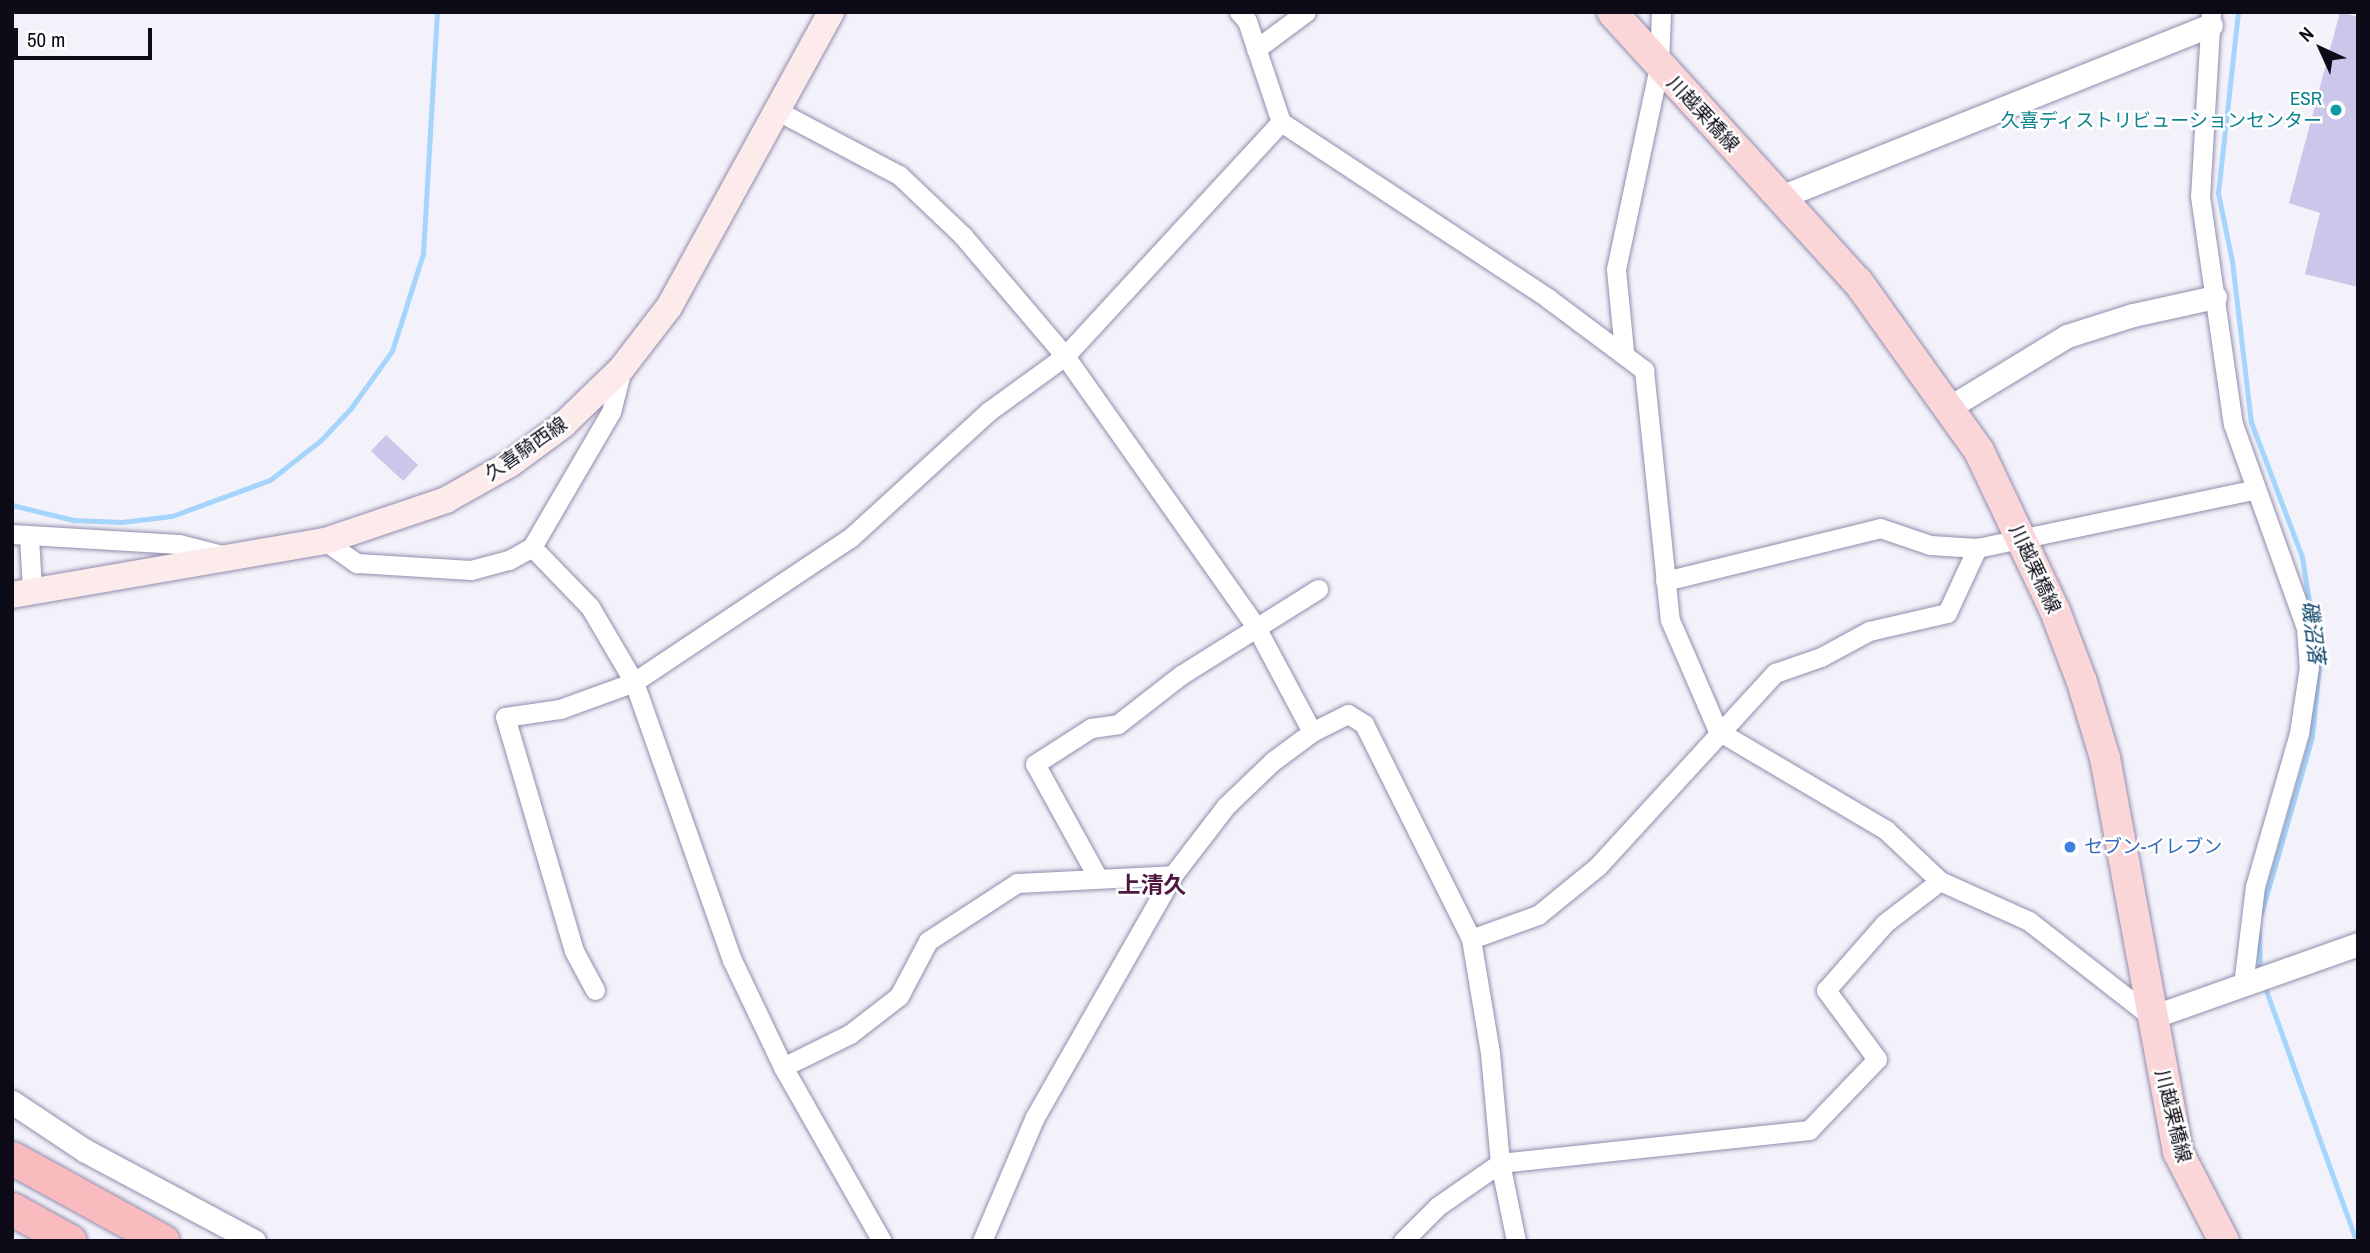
<!DOCTYPE html>
<meta charset="utf-8">
<style>
body{margin:0}
#map{position:relative;width:2370px;height:1253px;overflow:hidden;background:#f3f2fa;font-family:"Archivo Narrow","Noto Sans JP",sans-serif}
div>[style]{position:absolute}
.stream>*{height:5px;margin:-2.5px;padding:0 2.5px;transform-origin:2.5px;border-radius:2.5px;background:#a5d4fc}
.building>*{inset:0;background:#cbc6ea;transform-origin:0 0}
.roads{filter:drop-shadow(0 0 2px #918cad) drop-shadow(0 0 2px #918cad)}
.minor>*{height:19px;margin:-9.5px;padding:0 9.5px;transform-origin:9.5px;border-radius:9.5px;background:#fff}
.tertiary>*{height:23px;margin:-11.5px;padding:0 11.5px;transform-origin:11.5px;border-radius:11.5px;background:#fff}
.secondary>*{height:26px;margin:-13px;padding:0 13px;transform-origin:13px;border-radius:13px;background:#fdebec}
.primary>*{height:30px;margin:-15px;padding:0 15px;transform-origin:15px;border-radius:15px;background:#fbd6d8}
.motorway>*{height:33px;margin:-16.5px;padding:0 16.5px;transform-origin:16.5px;border-radius:16.5px;background:#f9bbbe}
.dots>*{width:19px;height:19px;translate:-50% -50%;box-sizing:border-box;border:4px solid #fff;border-radius:50%}
span{translate:-50% -50%;white-space:nowrap;text-align:center;line-height:1.15;-webkit-text-stroke:5px #fff;paint-order:stroke}
.culture-label{font-size:19px;color:#0d838f}
.right{translate:-100% -50%;text-align:right}
.street-label{font-size:19px;color:#0d0b17}
.shop-label{font-size:19px;color:#366cbe}
.left{translate:0 -50%;text-align:left}
.water-label{font-size:21px;color:#0c4369;font-style:italic}
.quarter-label{font-size:23px;color:#4f163f;font-weight:700}
.frame{position:absolute;inset:0;border:14px solid #0d0b17;pointer-events:none}
.north{position:absolute;left:2286px;top:14px;width:70px;height:70px;-webkit-text-stroke:5px #fff;paint-order:stroke;rotate:315deg;font-size:19px;font-weight:700;line-height:28px;text-align:center;color:#0d0b17}
.north::after{content:'';display:block;margin:auto;width:24px;height:32px;background:#0d0b17;clip-path:polygon(50% 0,100% 100%,50% 72%,0 100%)}
.scale{position:absolute;left:14px;top:28px;width:138px;height:32px;box-sizing:border-box;border:4px solid #0d0b17;border-top:0;padding-left:9px;font-size:21px;line-height:24px;white-space:nowrap;color:#0d0b17;-webkit-text-stroke:5px #fff;paint-order:stroke}
</style>
<div id="map">
<div class="stream">
<div style="left:2238px;top:12px;width:182px;rotate:96.3deg"></div>
<div style="left:2218px;top:193px;width:69px;rotate:78.4deg"></div>
<div style="left:2232px;top:261px;width:162px;rotate:83.3deg"></div>
<div style="left:2251px;top:422px;width:144px;rotate:69.3deg"></div>
<div style="left:2302px;top:557px;width:109px;rotate:81.1deg"></div>
<div style="left:2319px;top:665px;width:72px;rotate:95.6deg"></div>
<div style="left:2312px;top:737px;width:184px;rotate:106.1deg"></div>
<div style="left:12px;top:505px;width:63px;rotate:13.8deg"></div>
<div style="left:73px;top:520px;width:49px;rotate:2.3deg"></div>
<div style="left:122px;top:522px;width:50px;rotate:-6.8deg"></div>
<div style="left:172px;top:516px;width:104px;rotate:-20.2deg"></div>
<div style="left:270px;top:480px;width:65px;rotate:-38.1deg"></div>
<div style="left:321px;top:440px;width:44px;rotate:-46.8deg"></div>
<div style="left:351px;top:408px;width:70px;rotate:-54.3deg"></div>
<div style="left:392px;top:351px;width:102px;rotate:-72.3deg"></div>
<div style="left:423px;top:254px;width:242px;rotate:-86.7deg"></div>
<div style="left:2259px;top:931px;width:42px;rotate:88.6deg"></div>
<div style="left:2263px;top:982px;width:275px;rotate:70.2deg"></div>
</div>
<div class="building">
<div style="clip-path:polygon(2340px 12px,2358px 17px,2358px 287px,2305px 274px,2320px 213px,2289px 203px)"></div>
<div style="left:386px;top:435px;width:44px;height:22px;rotate:43deg"></div>
</div>
<div class="roads">
<div class="minor">
<div style="left:1239px;top:12px;width:12px;rotate:48deg"></div>
<div style="left:1247px;top:21px;width:107px;rotate:71.4deg"></div>
<div style="left:1281px;top:122px;width:321px;rotate:33.4deg"></div>
<div style="left:1549px;top:299px;width:119px;rotate:36.8deg"></div>
<div style="left:1644px;top:370px;width:251px;rotate:84.1deg"></div>
<div style="left:1670px;top:620px;width:121px;rotate:66.6deg"></div>
<div style="left:1718px;top:731px;width:195px;rotate:30.5deg"></div>
<div style="left:1886px;top:830px;width:74px;rotate:43.4deg"></div>
<div style="left:1940px;top:881px;width:98px;rotate:24.2deg"></div>
<div style="left:2029px;top:921px;width:156px;rotate:38deg"></div>
<div style="left:2211px;top:12px;width:184px;rotate:93.4deg"></div>
<div style="left:2200px;top:196px;width:230px;rotate:81.8deg"></div>
<div style="left:2233px;top:424px;width:217px;rotate:70.3deg"></div>
<div style="left:2306px;top:628px;width:39px;rotate:86deg"></div>
<div style="left:2309px;top:667px;width:67px;rotate:98.6deg"></div>
<div style="left:2299px;top:733px;width:159px;rotate:106deg"></div>
<div style="left:2255px;top:886px;width:100px;rotate:96.9deg"></div>
<div style="left:1256px;top:49px;width:62px;rotate:-36.5deg"></div>
<div style="left:778px;top:111px;width:137px;rotate:27.9deg"></div>
<div style="left:899px;top:175px;width:88px;rotate:43.6deg"></div>
<div style="left:963px;top:236px;width:157px;rotate:49.6deg"></div>
<div style="left:1065px;top:356px;width:332px;rotate:54.8deg"></div>
<div style="left:1256px;top:627px;width:119px;rotate:61.9deg"></div>
<div style="left:1624px;top:351px;width:82px;rotate:-95.6deg"></div>
<div style="left:1616px;top:269px;width:208px;rotate:-78deg"></div>
<div style="left:1659px;top:66px;width:54px;rotate:-87.9deg"></div>
<div style="left:12px;top:534px;width:167px;rotate:3.4deg"></div>
<div style="left:179px;top:544px;width:49px;rotate:14.3deg"></div>
<div style="left:29px;top:536px;width:54px;rotate:86.8deg"></div>
<div style="left:325px;top:541px;width:39px;rotate:35deg"></div>
<div style="left:357px;top:563px;width:114px;rotate:3.5deg"></div>
<div style="left:471px;top:570px;width:39px;rotate:-15deg"></div>
<div style="left:509px;top:560px;width:26px;rotate:-29deg"></div>
<div style="left:532px;top:547px;width:156px;rotate:-59.7deg"></div>
<div style="left:611px;top:412px;width:44px;rotate:-75.7deg"></div>
<div style="left:532px;top:547px;width:83px;rotate:46deg"></div>
<div style="left:590px;top:607px;width:87px;rotate:59.6deg"></div>
<div style="left:634px;top:682px;width:295px;rotate:70.6deg"></div>
<div style="left:732px;top:960px;width:119px;rotate:64.5deg"></div>
<div style="left:783px;top:1067px;width:200px;rotate:60.4deg"></div>
<div style="left:1665px;top:581px;width:221px;rotate:-13.8deg"></div>
<div style="left:1880px;top:528px;width:53px;rotate:18.8deg"></div>
<div style="left:1930px;top:545px;width:47px;rotate:3.7deg"></div>
<div style="left:1098px;top:878px;width:130px;rotate:-118.9deg"></div>
<div style="left:1035px;top:764px;width:67px;rotate:-32.7deg"></div>
<div style="left:1091px;top:728px;width:27px;rotate:-8deg"></div>
<div style="left:1118px;top:724px;width:80px;rotate:-37.9deg"></div>
<div style="left:1181px;top:675px;width:162px;rotate:-32.1deg"></div>
<div style="left:1471px;top:939px;width:71px;rotate:-19.7deg"></div>
<div style="left:1538px;top:915px;width:77px;rotate:-39.2deg"></div>
<div style="left:1598px;top:866px;width:262px;rotate:-47.5deg"></div>
<div style="left:1775px;top:673px;width:49px;rotate:-19.2deg"></div>
<div style="left:1821px;top:657px;width:55px;rotate:-28.4deg"></div>
<div style="left:1869px;top:631px;width:80px;rotate:-13deg"></div>
<div style="left:1947px;top:613px;width:72px;rotate:-65.2deg"></div>
<div style="left:1977px;top:548px;width:282px;rotate:-11.9deg"></div>
<div style="left:595px;top:990px;width:44px;rotate:-118.3deg"></div>
<div style="left:574px;top:951px;width:244px;rotate:-106.4deg"></div>
<div style="left:505px;top:717px;width:56px;rotate:-8.3deg"></div>
<div style="left:560px;top:709px;width:79px;rotate:-20deg"></div>
<div style="left:634px;top:682px;width:260px;rotate:-33.7deg"></div>
<div style="left:850px;top:538px;width:188px;rotate:-42.4deg"></div>
<div style="left:989px;top:411px;width:94px;rotate:-35.9deg"></div>
<div style="left:1065px;top:356px;width:318px;rotate:-47.3deg"></div>
<div style="left:783px;top:1067px;width:75px;rotate:-26.2deg"></div>
<div style="left:850px;top:1034px;width:62px;rotate:-37.8deg"></div>
<div style="left:899px;top:996px;width:62px;rotate:-62.2deg"></div>
<div style="left:928px;top:941px;width:106px;rotate:-33.1deg"></div>
<div style="left:1017px;top:883px;width:156px;rotate:-2.9deg"></div>
<div style="left:1173px;top:875px;width:87px;rotate:-52.5deg"></div>
<div style="left:1226px;top:806px;width:65px;rotate:-43.8deg"></div>
<div style="left:1273px;top:761px;width:49px;rotate:-36.6deg"></div>
<div style="left:1312px;top:732px;width:40px;rotate:-26.6deg"></div>
<div style="left:1348px;top:714px;width:19px;rotate:32deg"></div>
<div style="left:1364px;top:724px;width:240px;rotate:63.5deg"></div>
<div style="left:1471px;top:939px;width:116px;rotate:80.5deg"></div>
<div style="left:1490px;top:1053px;width:110px;rotate:84.8deg"></div>
<div style="left:1500px;top:1163px;width:80px;rotate:78.4deg"></div>
<div style="left:982px;top:1241px;width:135px;rotate:-66.9deg"></div>
<div style="left:1035px;top:1117px;width:279px;rotate:-60.3deg"></div>
<div style="left:1403px;top:1241px;width:49px;rotate:-45deg"></div>
<div style="left:1438px;top:1206px;width:75px;rotate:-34.7deg"></div>
<div style="left:1500px;top:1163px;width:311px;rotate:-6.1deg"></div>
<div style="left:1809px;top:1130px;width:98px;rotate:-46.2deg"></div>
<div style="left:1877px;top:1059px;width:86px;rotate:-126.5deg"></div>
<div style="left:1826px;top:990px;width:89px;rotate:-48.6deg"></div>
<div style="left:1885px;top:923px;width:69px;rotate:-37.4deg"></div>
</div>
<div class="tertiary">
<div style="left:1781px;top:197px;width:463px;rotate:-21.8deg"></div>
<div style="left:1950px;top:407px;width:137px;rotate:-31.3deg"></div>
<div style="left:2067px;top:336px;width:69px;rotate:-17.7deg"></div>
<div style="left:2133px;top:315px;width:84px;rotate:-12.4deg"></div>
<div style="left:2152px;top:1017px;width:219px;rotate:-19.5deg"></div>
<div style="left:12px;top:1102px;width:87px;rotate:33.7deg"></div>
<div style="left:84px;top:1150px;width:193px;rotate:28.2deg"></div>
</div>
<div class="secondary">
<div style="left:12px;top:595px;width:318px;rotate:-9.8deg"></div>
<div style="left:325px;top:541px;width:128px;rotate:-18.7deg"></div>
<div style="left:446px;top:500px;width:73px;rotate:-29.4deg"></div>
<div style="left:510px;top:464px;width:66px;rotate:-36.3deg"></div>
<div style="left:563px;top:425px;width:82px;rotate:-44deg"></div>
<div style="left:622px;top:368px;width:77px;rotate:-52.4deg"></div>
<div style="left:669px;top:307px;width:337px;rotate:-61.2deg"></div>
</div>
<div class="primary">
<div style="left:1612px;top:12px;width:365px;rotate:47.7deg"></div>
<div style="left:1858px;top:282px;width:208px;rotate:54.4deg"></div>
<div style="left:1979px;top:451px;width:177px;rotate:64.6deg"></div>
<div style="left:2055px;top:611px;width:76px;rotate:69.2deg"></div>
<div style="left:2082px;top:682px;width:79px;rotate:73.2deg"></div>
<div style="left:2105px;top:758px;width:401px;rotate:79.5deg"></div>
<div style="left:2178px;top:1152px;width:100px;rotate:62.7deg"></div>
</div>
<div class="motorway">
<div style="left:12px;top:1158px;width:172px;rotate:28.8deg"></div>
<div style="left:12px;top:1209px;width:66px;rotate:28.9deg"></div>
</div>
</div>
<div class="dots">
<div style="left:2336px;top:110px;background:#0f9aa8"></div>
<div style="left:2070px;top:847px;background:#3f7fe0"></div>
</div>
<div class="culture-label">
<span class="right" style="left:2322px;top:110px">ESR<br>久喜ディストリビューションセンター</span>
</div>
<div class="street-label">
<span style="left:1703px;top:114px;rotate:47deg">川越栗橋線</span>
<span style="left:526px;top:449px;rotate:-35deg">久喜騎西線</span>
<span style="left:2035px;top:569px;rotate:65deg">川越栗橋線</span>
<span style="left:2173px;top:1116px;rotate:76deg">川越栗橋線</span>
</div>
<div class="shop-label">
<span class="left" style="left:2084px;top:847px">セブン-イレブン</span>
</div>
<div class="water-label">
<span style="left:2313px;top:632px;rotate:83deg">磯沼落</span>
</div>
<div class="quarter-label">
<span style="left:1152px;top:885px">上清久</span>
</div>
<div class="frame"></div>
<div class="north">N</div>
<div class="scale">50 m</div>
</div>
